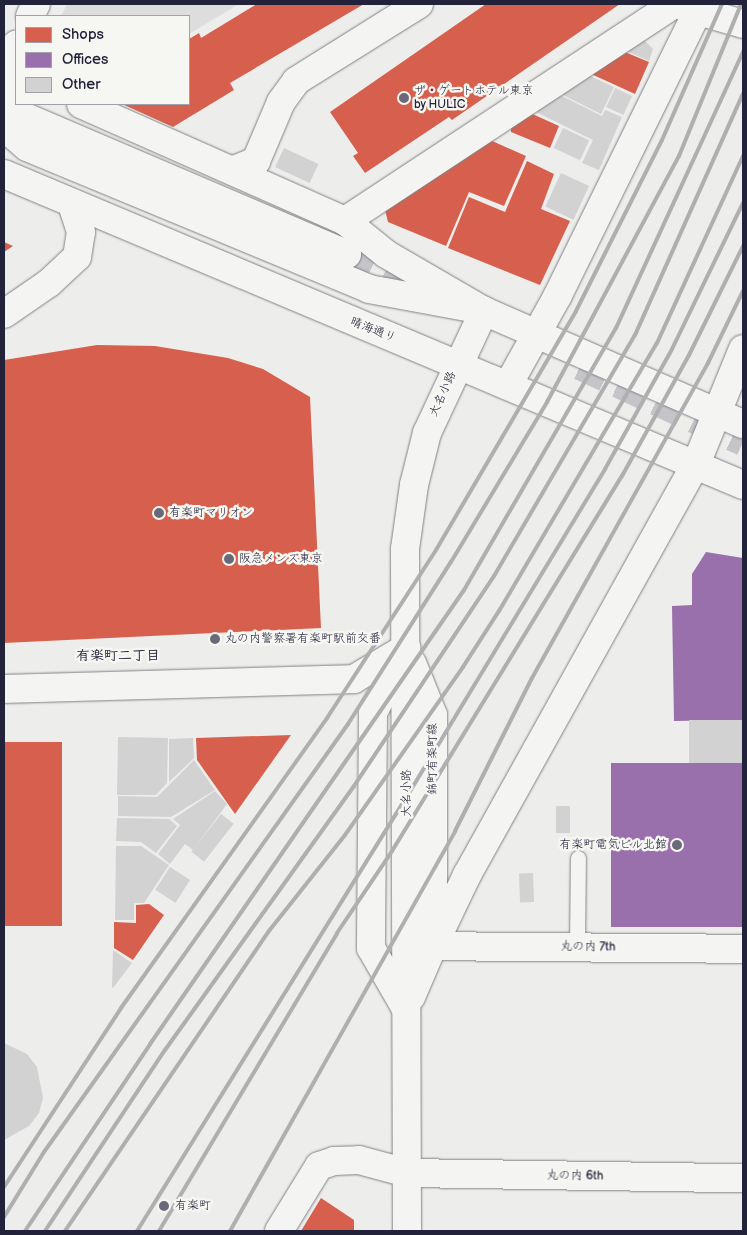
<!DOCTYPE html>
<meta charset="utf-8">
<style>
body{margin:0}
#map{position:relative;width:747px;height:1235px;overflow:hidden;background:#ededec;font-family:"Balsamiq Sans","Klee One",sans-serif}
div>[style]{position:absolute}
.built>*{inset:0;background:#ddd}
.shops>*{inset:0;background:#d6604d;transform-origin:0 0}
.offices>*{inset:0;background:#9970ab;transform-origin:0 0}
.building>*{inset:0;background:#d2d2d3;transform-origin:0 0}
.primary-tunnel>*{height:28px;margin-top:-14px;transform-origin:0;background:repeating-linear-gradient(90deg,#c4c4c9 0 28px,transparent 0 42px)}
.roads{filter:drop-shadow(0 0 1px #828286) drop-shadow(0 0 1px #828286)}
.service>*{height:15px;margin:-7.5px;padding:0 7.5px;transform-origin:7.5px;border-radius:7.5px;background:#f4f4f2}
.minor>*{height:28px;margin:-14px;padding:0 14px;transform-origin:14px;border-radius:14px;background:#f4f4f2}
.secondary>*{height:28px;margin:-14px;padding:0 14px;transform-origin:14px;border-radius:14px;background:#f4f4f2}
.primary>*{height:28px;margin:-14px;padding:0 14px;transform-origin:14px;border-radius:14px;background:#f4f4f2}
.rail>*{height:4px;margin:-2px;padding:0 2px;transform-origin:2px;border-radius:2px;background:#afafb0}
.dots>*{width:14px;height:14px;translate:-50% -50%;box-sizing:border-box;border:2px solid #f6f6f2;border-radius:50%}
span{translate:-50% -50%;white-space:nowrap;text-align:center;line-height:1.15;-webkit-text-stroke:5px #f6f6f2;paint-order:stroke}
.poi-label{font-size:12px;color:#22223b}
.left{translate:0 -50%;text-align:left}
.right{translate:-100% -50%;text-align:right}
.street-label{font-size:12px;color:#22223b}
.neighbourhood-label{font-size:14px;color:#22223b;font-weight:700}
.frame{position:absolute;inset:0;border:5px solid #22223b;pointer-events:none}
.legend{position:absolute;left:15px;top:15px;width:175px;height:90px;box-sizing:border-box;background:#f6f6f2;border:1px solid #a1a1a9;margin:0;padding:6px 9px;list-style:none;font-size:15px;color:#22223b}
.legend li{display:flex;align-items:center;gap:10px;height:25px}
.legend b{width:25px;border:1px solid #a1a1a9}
</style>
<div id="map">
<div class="built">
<div style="clip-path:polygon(67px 4px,239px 4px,189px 34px,189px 16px,61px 16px)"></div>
</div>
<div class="shops">
<div style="clip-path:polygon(257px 4px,364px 4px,230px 83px,234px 90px,173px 127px,122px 104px,189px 104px,189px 39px,199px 33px,201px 38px)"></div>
<div style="clip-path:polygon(486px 4px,620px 4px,452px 120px,449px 117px,365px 173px,353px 156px,358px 153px,330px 112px)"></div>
<div style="clip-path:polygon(620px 50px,649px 62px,635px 94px,589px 73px)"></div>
<div style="clip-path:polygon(528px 112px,559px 126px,550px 148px,511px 132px,511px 123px)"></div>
<div style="clip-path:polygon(490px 140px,526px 156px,504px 206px,469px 192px,446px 246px,388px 222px,385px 210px)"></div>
<div style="clip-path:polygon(527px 161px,554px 174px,541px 209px,570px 221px,540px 285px,448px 248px,469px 197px,505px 212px)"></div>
<div style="clip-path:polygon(4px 242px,13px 246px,4px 252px)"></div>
<div style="clip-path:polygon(97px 345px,155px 346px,228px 358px,263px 369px,310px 397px,321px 628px,4px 643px,4px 360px)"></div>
<div style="clip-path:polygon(291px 735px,235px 814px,197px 760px,196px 738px)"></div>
<div style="left:62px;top:742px;width:184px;height:58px;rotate:90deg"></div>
<div style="clip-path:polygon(149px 904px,164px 915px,133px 960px,114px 948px,114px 922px,136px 923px,136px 905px)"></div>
<div style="clip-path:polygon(321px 1198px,354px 1220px,354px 1231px,301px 1231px)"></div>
</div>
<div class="offices">
<div style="clip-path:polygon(706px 552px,743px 558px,743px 720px,674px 721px,672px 606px,692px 605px,692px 574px)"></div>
<div style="left:611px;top:763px;width:132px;height:164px"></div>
</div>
<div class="building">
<div style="clip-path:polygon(639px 35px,653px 49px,649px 61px,621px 49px)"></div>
<div style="clip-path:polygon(588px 75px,614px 87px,601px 114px,561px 94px)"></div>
<div style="left:615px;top:88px;width:19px;height:21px;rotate:25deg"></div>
<div style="clip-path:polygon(556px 93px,602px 116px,605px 110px,622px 117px,599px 170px,582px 163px,593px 140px,532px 110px)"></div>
<div style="left:563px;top:128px;width:29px;height:22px;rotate:25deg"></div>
<div style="left:284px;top:148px;width:38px;height:21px;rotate:25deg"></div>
<div style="left:561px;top:173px;width:31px;height:37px;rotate:25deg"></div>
<div style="left:743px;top:720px;width:43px;height:54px;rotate:90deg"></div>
<div style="clip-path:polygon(118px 737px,168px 738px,167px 783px,156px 795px,117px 795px)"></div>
<div style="clip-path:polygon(193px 738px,194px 758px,169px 782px,169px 739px)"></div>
<div style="clip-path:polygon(194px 760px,215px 790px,171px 817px,118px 816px,118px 796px,157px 797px)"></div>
<div style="clip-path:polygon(215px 791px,227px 804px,193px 850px,185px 844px,170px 864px,158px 854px,180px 825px,173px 819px)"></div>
<div style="left:556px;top:806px;width:14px;height:27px"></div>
<div style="left:221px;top:814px;width:16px;height:48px;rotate:38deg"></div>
<div style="clip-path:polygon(117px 818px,169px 819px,177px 826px,156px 853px,141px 842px,116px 841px)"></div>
<div style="clip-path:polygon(116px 846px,141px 846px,169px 865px,144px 903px,134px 903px,134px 920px,115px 920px)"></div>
<div style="left:170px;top:867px;width:24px;height:27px;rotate:33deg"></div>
<div style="left:533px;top:873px;width:29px;height:14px;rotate:88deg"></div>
<div style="clip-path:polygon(113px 950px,132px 963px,113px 988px,112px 987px)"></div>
<div style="clip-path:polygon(4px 1043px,27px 1054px,37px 1067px,43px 1098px,39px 1113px,29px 1126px,4px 1140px)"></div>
</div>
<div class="primary-tunnel">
<div style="left:347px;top:254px;width:101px;rotate:25.8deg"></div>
<div style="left:580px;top:366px;width:180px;rotate:25deg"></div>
</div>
<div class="roads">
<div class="service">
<div style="left:577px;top:947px;width:89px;rotate:-89.4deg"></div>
</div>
<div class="minor">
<div style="left:698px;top:11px;width:47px;rotate:16.1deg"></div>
<div style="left:30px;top:16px;width:13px;rotate:-63deg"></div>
<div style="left:4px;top:72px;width:30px;rotate:-66deg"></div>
<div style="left:234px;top:170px;width:24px;rotate:-22deg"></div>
<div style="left:256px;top:161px;width:64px;rotate:-67deg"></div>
<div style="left:281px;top:102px;width:26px;rotate:-54deg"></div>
<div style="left:296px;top:81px;width:145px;rotate:-32deg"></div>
<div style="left:345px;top:221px;width:394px;rotate:-33.4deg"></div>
<div style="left:4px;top:314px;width:55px;rotate:-34.6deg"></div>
<div style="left:49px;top:283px;width:38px;rotate:-43deg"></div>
<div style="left:77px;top:257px;width:25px;rotate:-81deg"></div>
<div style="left:81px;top:232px;width:28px;rotate:-108deg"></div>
<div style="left:508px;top:385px;width:101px;rotate:-60.9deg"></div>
<div style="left:557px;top:297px;width:319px;rotate:-63.8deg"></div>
<div style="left:698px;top:11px;width:23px;rotate:-162deg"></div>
<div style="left:4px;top:689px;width:350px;rotate:-1.6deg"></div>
<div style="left:354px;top:679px;width:61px;rotate:-30.8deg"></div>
<div style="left:418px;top:946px;width:325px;rotate:0.5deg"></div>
<div style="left:433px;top:946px;width:79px;rotate:-64.4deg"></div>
<div style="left:467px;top:875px;width:470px;rotate:-60.9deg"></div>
<div style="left:696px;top:464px;width:124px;rotate:-67.8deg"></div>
<div style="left:279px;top:1231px;width:76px;rotate:-58.4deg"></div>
<div style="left:319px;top:1166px;width:16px;rotate:-18deg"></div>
<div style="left:334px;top:1161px;width:25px;rotate:-2deg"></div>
<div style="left:359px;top:1160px;width:50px;rotate:15.2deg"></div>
<div style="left:407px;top:1173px;width:336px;rotate:0.9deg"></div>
</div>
<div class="secondary">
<div style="left:405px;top:651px;width:70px;rotate:117.3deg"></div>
<div style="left:373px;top:713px;width:235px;rotate:90.5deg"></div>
<div style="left:371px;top:948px;width:68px;rotate:60deg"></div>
<div style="left:411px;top:997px;width:56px;rotate:-66.7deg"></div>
<div style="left:433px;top:946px;width:231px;rotate:-90deg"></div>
<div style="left:433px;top:715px;width:56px;rotate:-112deg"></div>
<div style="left:407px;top:1231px;width:682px;rotate:-90.17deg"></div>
<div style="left:405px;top:549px;width:65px;rotate:-82deg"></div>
<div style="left:414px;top:485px;width:54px;rotate:-76deg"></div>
<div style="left:427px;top:433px;width:135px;rotate:-65deg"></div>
</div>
<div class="primary">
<div style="left:4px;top:87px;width:12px;rotate:-9deg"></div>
<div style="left:81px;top:104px;width:289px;rotate:23.9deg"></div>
<div style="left:345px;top:221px;width:53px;rotate:38.8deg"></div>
<div style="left:386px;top:254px;width:113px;rotate:30.2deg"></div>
<div style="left:484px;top:311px;width:283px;rotate:23.6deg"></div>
<div style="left:4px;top:108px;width:373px;rotate:23.1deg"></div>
<div style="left:4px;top:127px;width:30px;rotate:41deg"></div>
<div style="left:27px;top:147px;width:370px;rotate:22.5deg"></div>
<div style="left:369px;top:289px;width:99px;rotate:10.5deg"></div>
<div style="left:4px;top:174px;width:802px;rotate:22.82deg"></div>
</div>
</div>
<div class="rail">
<div style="left:4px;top:1187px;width:214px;rotate:-56.8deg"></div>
<div style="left:121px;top:1008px;width:356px;rotate:-54.6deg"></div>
<div style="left:327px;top:718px;width:200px;rotate:-57deg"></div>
<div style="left:436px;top:550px;width:277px;rotate:-59.6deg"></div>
<div style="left:576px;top:311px;width:191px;rotate:-63.3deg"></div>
<div style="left:662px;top:140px;width:149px;rotate:-66.2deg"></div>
<div style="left:4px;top:1217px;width:76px;rotate:-58.4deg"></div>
<div style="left:44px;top:1152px;width:525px;rotate:-54.61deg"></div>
<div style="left:348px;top:724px;width:192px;rotate:-57.6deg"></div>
<div style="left:451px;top:562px;width:187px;rotate:-59deg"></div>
<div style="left:547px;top:402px;width:279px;rotate:-61.8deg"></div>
<div style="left:679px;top:156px;width:164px;rotate:-67.8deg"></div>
<div style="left:25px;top:1231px;width:225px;rotate:-56.2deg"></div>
<div style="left:150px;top:1044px;width:552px;rotate:-55.33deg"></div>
<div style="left:464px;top:590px;width:303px;rotate:-59.9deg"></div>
<div style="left:616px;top:328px;width:304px;rotate:-65.3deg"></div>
<div style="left:45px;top:1231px;width:217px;rotate:-56.5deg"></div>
<div style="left:165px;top:1050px;width:325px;rotate:-54.4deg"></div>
<div style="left:354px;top:786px;width:252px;rotate:-56.3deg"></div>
<div style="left:494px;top:576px;width:279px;rotate:-59.7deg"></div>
<div style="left:635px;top:335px;width:264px;rotate:-65.9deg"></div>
<div style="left:65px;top:1231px;width:363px;rotate:-55.8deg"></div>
<div style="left:269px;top:931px;width:122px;rotate:-51.6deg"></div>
<div style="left:345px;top:835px;width:205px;rotate:-54.9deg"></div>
<div style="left:463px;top:667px;width:67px;rotate:-57.3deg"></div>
<div style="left:499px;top:611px;width:311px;rotate:-59.5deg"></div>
<div style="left:657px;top:343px;width:206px;rotate:-65.3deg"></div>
<div style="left:137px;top:1231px;width:516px;rotate:-58.16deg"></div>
<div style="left:409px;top:793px;width:379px;rotate:-58.8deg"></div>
<div style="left:605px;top:469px;width:137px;rotate:-60.8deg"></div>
<div style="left:672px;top:349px;width:162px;rotate:-64.1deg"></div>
<div style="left:159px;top:1231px;width:347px;rotate:-59.1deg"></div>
<div style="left:337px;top:933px;width:99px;rotate:-56.1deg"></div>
<div style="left:392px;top:851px;width:440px;rotate:-58.5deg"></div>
<div style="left:622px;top:476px;width:138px;rotate:-61deg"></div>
<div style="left:689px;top:355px;width:122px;rotate:-63.6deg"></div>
<div style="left:230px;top:1231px;width:459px;rotate:-60.6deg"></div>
<div style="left:455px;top:831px;width:171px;rotate:-63.3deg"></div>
<div style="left:532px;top:678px;width:361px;rotate:-60.8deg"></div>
<div style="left:708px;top:363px;width:80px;rotate:-64.1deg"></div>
</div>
<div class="dots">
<div style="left:404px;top:98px;background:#696979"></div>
<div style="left:159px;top:513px;background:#696979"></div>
<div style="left:229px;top:559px;background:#696979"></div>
<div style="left:215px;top:639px;background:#696979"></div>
<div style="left:677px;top:845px;background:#696979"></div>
<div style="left:164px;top:1206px;background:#696979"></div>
</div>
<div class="poi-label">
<span class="left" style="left:414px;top:98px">ザ・ゲートホテル東京<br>by HULIC</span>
<span class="left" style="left:169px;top:513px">有楽町マリオン</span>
<span class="left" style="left:239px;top:559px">阪急メンズ東京</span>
<span class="left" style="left:225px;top:639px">丸の内警察署有楽町駅前交番</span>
<span class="right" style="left:667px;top:845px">有楽町電気ビル北館</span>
<span class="left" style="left:175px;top:1206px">有楽町</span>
</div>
<div class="street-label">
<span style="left:373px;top:330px;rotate:22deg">晴海通り</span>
<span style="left:443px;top:394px;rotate:-66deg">大名小路</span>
<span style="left:433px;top:759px;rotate:-90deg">錦町有楽町線</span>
<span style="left:407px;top:793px;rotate:-90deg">大名小路</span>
<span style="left:588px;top:947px;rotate:1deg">丸の内 7th</span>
<span style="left:575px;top:1176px;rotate:1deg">丸の内 6th</span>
</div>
<div class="neighbourhood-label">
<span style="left:118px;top:656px">有楽町二丁目</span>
</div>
<div class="frame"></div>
<ul class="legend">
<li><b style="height:14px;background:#d6604d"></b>Shops</li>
<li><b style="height:14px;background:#9970ab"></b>Offices</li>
<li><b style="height:14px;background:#d2d2d3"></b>Other</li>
</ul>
</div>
